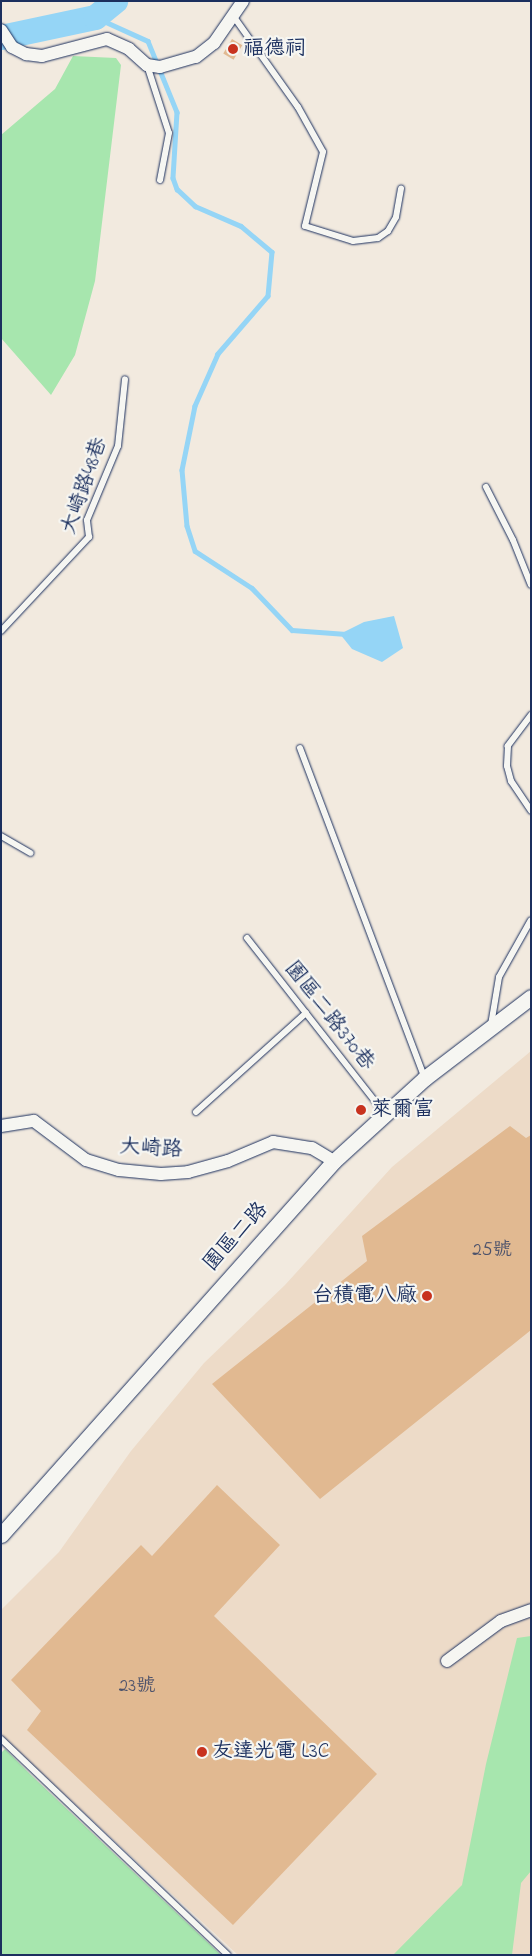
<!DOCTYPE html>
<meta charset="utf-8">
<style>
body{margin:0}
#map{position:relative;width:532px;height:1956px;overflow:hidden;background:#f2eadf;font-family:"Indie Flower","LXGW WenKai TC",sans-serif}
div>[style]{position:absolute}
.built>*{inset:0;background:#eddbc8}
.green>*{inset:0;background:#a7e6ae}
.water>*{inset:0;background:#95d5f6}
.stream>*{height:4.5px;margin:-2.25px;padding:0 2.25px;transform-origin:2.25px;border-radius:2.25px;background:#95d5f6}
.river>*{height:25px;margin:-12.5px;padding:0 12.5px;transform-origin:12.5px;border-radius:12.5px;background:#95d5f6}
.building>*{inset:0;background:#e1b991;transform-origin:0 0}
.roads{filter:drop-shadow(0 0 1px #1b2f5e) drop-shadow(0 0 1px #1b2f5e)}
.service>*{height:6px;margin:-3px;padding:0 3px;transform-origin:3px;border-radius:3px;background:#f6f6f2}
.minor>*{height:12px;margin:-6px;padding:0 6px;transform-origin:6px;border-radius:6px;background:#f6f6f2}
.tertiary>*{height:15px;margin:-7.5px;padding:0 7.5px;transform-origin:7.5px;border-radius:7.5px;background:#f6f6f2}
.dots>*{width:14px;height:14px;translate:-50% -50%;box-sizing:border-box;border:2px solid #f6f6f2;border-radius:50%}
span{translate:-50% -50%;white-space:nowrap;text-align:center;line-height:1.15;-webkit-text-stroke:4.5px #f6f6f2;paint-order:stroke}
.number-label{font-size:19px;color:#4c526b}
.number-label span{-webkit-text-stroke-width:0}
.poi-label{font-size:21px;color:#1b2f5e}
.left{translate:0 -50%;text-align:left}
.right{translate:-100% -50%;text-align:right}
.street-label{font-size:21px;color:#1b2f5e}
.frame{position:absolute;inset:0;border:2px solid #1b2f5e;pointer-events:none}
</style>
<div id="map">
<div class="built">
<div style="clip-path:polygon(531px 1051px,531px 1955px,238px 1955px,1px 1736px,1px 1610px,59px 1552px,131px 1451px,204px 1363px,285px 1285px,392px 1167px)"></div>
</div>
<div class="green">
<div style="clip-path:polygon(73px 56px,116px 58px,121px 65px,95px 281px,75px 355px,51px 395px,1px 338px,1px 135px,55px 89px)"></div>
<div style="clip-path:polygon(531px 1636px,531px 1871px,521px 1883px,512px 1955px,393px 1955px,462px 1885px,486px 1764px,517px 1638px)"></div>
<div style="clip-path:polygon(5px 1749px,32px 1776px,221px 1955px,1px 1955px,1px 1753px)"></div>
</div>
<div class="water">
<div style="clip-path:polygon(394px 616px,403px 648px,382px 662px,352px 649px,340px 634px,364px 622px)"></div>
</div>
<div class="stream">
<div style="left:95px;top:17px;width:58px;rotate:24.4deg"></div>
<div style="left:148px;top:41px;width:77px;rotate:67.8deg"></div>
<div style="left:177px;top:112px;width:66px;rotate:93.5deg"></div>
<div style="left:173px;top:178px;width:12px;rotate:70deg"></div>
<div style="left:177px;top:189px;width:25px;rotate:43deg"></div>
<div style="left:195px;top:206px;width:50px;rotate:23.5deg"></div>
<div style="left:241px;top:226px;width:40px;rotate:40deg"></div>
<div style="left:272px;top:252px;width:44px;rotate:95.2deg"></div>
<div style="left:268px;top:296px;width:77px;rotate:130.8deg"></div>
<div style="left:218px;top:354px;width:57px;rotate:113.9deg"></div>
<div style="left:195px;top:406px;width:65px;rotate:101.5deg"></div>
<div style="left:182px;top:470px;width:56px;rotate:84.9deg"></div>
<div style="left:187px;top:526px;width:26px;rotate:72deg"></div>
<div style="left:195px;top:551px;width:68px;rotate:33deg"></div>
<div style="left:252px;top:588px;width:58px;rotate:46.4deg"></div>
<div style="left:292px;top:630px;width:54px;rotate:4.2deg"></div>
</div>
<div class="river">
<div style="left:1px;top:37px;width:96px;rotate:-12deg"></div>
<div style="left:95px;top:17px;width:26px;rotate:-39deg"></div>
</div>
<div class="building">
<div style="left:232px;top:39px;width:12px;height:17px;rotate:31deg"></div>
<div style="clip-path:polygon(510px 1126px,526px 1138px,531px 1135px,531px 1330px,320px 1499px,212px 1384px,367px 1261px,362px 1236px)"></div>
<div style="clip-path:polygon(217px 1485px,280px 1545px,214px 1616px,377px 1774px,233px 1925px,27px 1730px,41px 1711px,11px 1680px,141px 1545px,152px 1556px)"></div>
</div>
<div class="roads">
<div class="service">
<div style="left:234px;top:17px;width:110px;rotate:54.6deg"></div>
<div style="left:298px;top:107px;width:51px;rotate:60.9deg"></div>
<div style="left:323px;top:152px;width:76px;rotate:103.7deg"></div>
<div style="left:305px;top:226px;width:50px;rotate:17.4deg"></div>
<div style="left:353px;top:241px;width:25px;rotate:-7deg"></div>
<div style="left:378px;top:238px;width:12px;rotate:-35deg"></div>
<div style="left:388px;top:231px;width:16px;rotate:-60deg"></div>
<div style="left:396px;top:217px;width:29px;rotate:-80deg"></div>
<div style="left:147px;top:65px;width:71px;rotate:72.1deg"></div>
<div style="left:169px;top:133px;width:48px;rotate:100.8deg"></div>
<div style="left:486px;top:487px;width:59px;rotate:63deg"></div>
<div style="left:513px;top:540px;width:48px;rotate:68.2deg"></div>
<div style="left:1px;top:631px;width:129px;rotate:-46.9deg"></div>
<div style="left:89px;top:537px;width:17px;rotate:-97deg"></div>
<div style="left:87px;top:520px;width:80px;rotate:-67.3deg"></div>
<div style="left:118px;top:446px;width:67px;rotate:-84deg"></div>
<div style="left:531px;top:715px;width:39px;rotate:127deg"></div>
<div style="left:508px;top:746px;width:20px;rotate:93deg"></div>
<div style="left:507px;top:766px;width:16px;rotate:75deg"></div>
<div style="left:511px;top:781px;width:36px;rotate:56deg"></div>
<div style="left:300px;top:748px;width:353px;rotate:69.3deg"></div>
<div style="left:1px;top:836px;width:34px;rotate:30deg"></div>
<div style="left:247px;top:938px;width:224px;rotate:51.9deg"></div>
<div style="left:491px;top:1025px;width:49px;rotate:-80.5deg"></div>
<div style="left:499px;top:977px;width:65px;rotate:-60.7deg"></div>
<div style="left:196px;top:1112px;width:148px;rotate:-42deg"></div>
<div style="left:1px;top:1739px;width:313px;rotate:43.6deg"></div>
</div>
<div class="minor">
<div style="left:1px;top:30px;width:20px;rotate:57deg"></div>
<div style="left:12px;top:47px;width:16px;rotate:27deg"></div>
<div style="left:26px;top:54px;width:16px;rotate:7deg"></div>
<div style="left:42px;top:56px;width:67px;rotate:-14.7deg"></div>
<div style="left:107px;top:39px;width:24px;rotate:24deg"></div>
<div style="left:129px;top:49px;width:24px;rotate:42deg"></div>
<div style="left:147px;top:65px;width:13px;rotate:9deg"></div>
<div style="left:160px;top:67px;width:37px;rotate:-16deg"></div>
<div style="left:196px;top:57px;width:23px;rotate:-38deg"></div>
<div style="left:214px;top:43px;width:51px;rotate:-55.4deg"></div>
<div style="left:1px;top:1126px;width:33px;rotate:-9deg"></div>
<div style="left:34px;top:1121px;width:65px;rotate:36.9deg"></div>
<div style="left:86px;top:1160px;width:34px;rotate:17deg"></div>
<div style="left:119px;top:1170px;width:42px;rotate:5.4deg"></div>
<div style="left:161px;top:1174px;width:27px;rotate:-4deg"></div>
<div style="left:188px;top:1172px;width:41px;rotate:-15.4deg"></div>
<div style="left:228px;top:1161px;width:49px;rotate:-22.9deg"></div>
<div style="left:273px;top:1142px;width:39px;rotate:9deg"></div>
<div style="left:312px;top:1148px;width:26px;rotate:31deg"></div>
<div style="left:447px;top:1661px;width:67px;rotate:-36.5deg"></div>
<div style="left:501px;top:1621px;width:32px;rotate:-20deg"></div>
</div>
<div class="tertiary">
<div style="left:1px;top:1535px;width:501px;rotate:-48.32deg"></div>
<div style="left:334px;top:1161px;width:123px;rotate:-42.4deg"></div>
<div style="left:425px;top:1078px;width:133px;rotate:-37.4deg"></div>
</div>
</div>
<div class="dots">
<div style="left:233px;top:49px;background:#c8321e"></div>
<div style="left:361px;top:1110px;background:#c8321e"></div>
<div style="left:427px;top:1296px;background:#c8321e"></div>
<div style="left:202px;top:1752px;background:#c8321e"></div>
</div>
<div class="number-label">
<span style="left:492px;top:1251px">25號</span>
<span style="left:137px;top:1687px">23號</span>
</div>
<div class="poi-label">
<span class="left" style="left:243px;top:49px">福德祠</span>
<span class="left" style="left:371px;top:1110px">萊爾富</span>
<span class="right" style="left:417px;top:1296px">台積電八廠</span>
<span class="left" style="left:212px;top:1752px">友達光電 L3C</span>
</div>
<div class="street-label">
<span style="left:85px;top:486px;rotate:-71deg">大崎路48巷</span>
<span style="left:329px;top:1016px;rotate:52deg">園區二路370巷</span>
<span style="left:151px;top:1149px;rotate:3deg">大崎路</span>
<span style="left:236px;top:1237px;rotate:-48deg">園區二路</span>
</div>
<div class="frame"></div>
</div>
